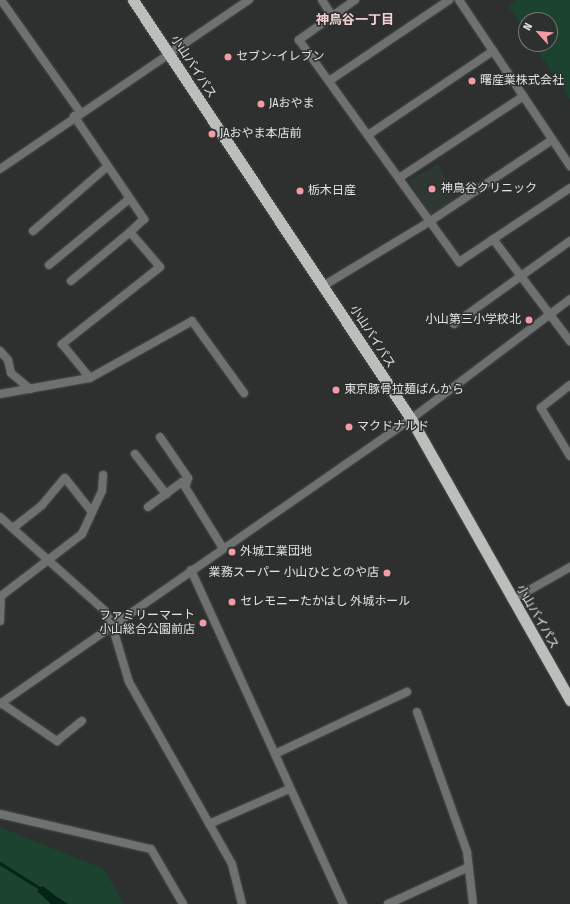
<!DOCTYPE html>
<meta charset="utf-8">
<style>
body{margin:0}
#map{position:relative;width:570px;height:904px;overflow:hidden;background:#2d302e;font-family:"Fira Sans Condensed","Noto Sans JP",sans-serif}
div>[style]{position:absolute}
.built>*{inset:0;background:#2f3933}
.green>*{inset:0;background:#1c4230}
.water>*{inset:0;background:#042416}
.stream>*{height:2.5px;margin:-1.25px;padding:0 1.25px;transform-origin:1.25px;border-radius:1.25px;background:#042416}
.roads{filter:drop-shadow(0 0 1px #4a4d4b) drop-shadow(0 0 1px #4a4d4b)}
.minor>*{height:8px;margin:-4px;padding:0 4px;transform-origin:4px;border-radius:4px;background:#6f7170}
.tertiary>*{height:8px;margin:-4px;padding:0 4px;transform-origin:4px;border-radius:4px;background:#6f7170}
.trunk>*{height:11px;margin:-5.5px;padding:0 5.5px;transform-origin:5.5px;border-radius:5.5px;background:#babfbc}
.dots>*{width:11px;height:11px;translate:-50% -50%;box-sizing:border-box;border:2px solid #2d302e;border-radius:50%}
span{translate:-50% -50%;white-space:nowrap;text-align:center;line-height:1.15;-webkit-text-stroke:3px #2d302e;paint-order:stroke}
.poi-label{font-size:12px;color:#e1e4e2}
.left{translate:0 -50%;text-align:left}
.right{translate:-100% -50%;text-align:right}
.street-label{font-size:12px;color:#e1e4e2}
.neighbourhood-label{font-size:13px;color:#f5d2d6;font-weight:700}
.north{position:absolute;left:518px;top:12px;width:40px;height:40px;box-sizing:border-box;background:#2d302e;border:1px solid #757876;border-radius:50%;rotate:297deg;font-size:11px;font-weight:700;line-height:16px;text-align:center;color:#e1e4e2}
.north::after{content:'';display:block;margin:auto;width:14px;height:18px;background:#f39aa7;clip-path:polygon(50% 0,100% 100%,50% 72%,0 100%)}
</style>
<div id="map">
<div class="built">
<div style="clip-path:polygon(439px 164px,455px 199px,431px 214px,408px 180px)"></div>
</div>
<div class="green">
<div style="clip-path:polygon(517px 0,570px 0,570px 99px,533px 44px,550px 44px,550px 20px,526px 20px,526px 33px,508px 6px)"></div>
<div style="clip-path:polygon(0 827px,104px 869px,124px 904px,0 904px)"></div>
</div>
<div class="water">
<div style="clip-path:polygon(43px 886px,57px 897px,68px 904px,51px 904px,37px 891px)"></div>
</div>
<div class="stream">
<div style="left:0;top:863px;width:51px;rotate:32.1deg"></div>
</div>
<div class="roads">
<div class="minor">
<div style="left:1px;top:0;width:137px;rotate:54.8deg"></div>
<div style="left:322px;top:0;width:19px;rotate:58deg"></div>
<div style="left:355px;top:0;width:69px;rotate:144.5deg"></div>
<div style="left:299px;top:40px;width:274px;rotate:54.2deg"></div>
<div style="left:459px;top:262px;width:133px;rotate:-33.7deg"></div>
<div style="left:459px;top:0;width:200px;rotate:56.2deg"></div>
<div style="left:329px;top:81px;width:145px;rotate:-34deg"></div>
<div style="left:74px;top:116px;width:125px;rotate:55.8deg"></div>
<div style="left:144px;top:219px;width:19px;rotate:137deg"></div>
<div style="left:130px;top:232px;width:46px;rotate:49.4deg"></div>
<div style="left:160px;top:267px;width:125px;rotate:141.8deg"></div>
<div style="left:62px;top:344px;width:44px;rotate:50.5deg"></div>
<div style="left:368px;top:135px;width:151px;rotate:-33.9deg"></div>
<div style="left:399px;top:178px;width:149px;rotate:-33.3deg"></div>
<div style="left:33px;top:231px;width:98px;rotate:-40.9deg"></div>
<div style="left:493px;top:239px;width:128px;rotate:53deg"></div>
<div style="left:49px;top:265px;width:104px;rotate:-39.5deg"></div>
<div style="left:71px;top:281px;width:77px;rotate:-39.7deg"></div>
<div style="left:323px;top:286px;width:124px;rotate:-31.1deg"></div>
<div style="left:429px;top:222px;width:148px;rotate:-33.7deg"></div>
<div style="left:454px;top:324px;width:143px;rotate:-35.6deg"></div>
<div style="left:0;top:351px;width:12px;rotate:48deg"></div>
<div style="left:8px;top:360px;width:13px;rotate:77deg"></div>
<div style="left:11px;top:373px;width:25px;rotate:40deg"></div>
<div style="left:570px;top:385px;width:37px;rotate:142deg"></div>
<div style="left:541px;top:408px;width:56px;rotate:58.9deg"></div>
<div style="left:0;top:394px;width:91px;rotate:-10.1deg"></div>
<div style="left:90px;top:378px;width:117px;rotate:-29.2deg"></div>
<div style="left:192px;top:321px;width:89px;rotate:54.2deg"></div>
<div style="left:160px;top:437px;width:50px;rotate:55.7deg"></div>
<div style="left:188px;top:478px;width:7px;rotate:106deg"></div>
<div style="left:135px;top:454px;width:51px;rotate:52.2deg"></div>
<div style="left:148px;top:507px;width:42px;rotate:-36.3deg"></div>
<div style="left:182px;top:482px;width:78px;rotate:58.2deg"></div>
<div style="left:13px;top:528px;width:37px;rotate:-38deg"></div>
<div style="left:42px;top:505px;width:35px;rotate:-50deg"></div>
<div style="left:65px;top:478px;width:43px;rotate:51.5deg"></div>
<div style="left:512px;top:600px;width:67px;rotate:-29.6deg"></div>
<div style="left:0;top:621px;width:25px;rotate:-88deg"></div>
<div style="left:1px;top:596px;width:102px;rotate:-37.4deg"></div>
<div style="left:82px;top:534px;width:47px;rotate:-65.1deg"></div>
<div style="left:102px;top:491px;width:16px;rotate:-86deg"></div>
<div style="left:112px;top:625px;width:59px;rotate:73.4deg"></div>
<div style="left:129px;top:682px;width:209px;rotate:60.5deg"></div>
<div style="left:232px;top:864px;width:41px;rotate:76deg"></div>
<div style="left:1px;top:703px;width:68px;rotate:34.2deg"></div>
<div style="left:57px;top:741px;width:32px;rotate:-39deg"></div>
<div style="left:417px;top:712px;width:149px;rotate:70.3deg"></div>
<div style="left:467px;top:852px;width:52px;rotate:83.4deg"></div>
<div style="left:275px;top:754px;width:146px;rotate:-25.2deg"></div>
<div style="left:0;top:814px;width:155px;rotate:13.1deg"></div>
<div style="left:151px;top:849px;width:64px;rotate:59.8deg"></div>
<div style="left:209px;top:824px;width:87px;rotate:-23.6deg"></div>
<div style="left:388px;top:904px;width:89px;rotate:-24.6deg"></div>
</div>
<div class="tertiary">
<div style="left:0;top:169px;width:301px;rotate:-34.2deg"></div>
<div style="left:0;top:517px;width:141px;rotate:41.8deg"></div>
<div style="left:105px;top:611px;width:16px;rotate:63deg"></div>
<div style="left:191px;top:570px;width:367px;rotate:65.5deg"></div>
<div style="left:0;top:704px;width:500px;rotate:-34.74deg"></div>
<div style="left:411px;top:419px;width:199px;rotate:-37deg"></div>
</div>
<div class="trunk">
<div style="left:133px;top:0;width:503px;rotate:56.44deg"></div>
<div style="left:411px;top:419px;width:323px;rotate:60.5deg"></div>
</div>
</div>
<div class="dots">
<div style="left:228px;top:57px;background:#f39aa7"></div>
<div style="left:472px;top:81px;background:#f39aa7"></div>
<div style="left:261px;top:104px;background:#f39aa7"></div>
<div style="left:212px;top:134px;background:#f39aa7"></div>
<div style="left:432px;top:189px;background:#f39aa7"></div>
<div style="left:300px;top:191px;background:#f39aa7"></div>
<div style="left:529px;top:320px;background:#f39aa7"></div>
<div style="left:336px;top:390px;background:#f39aa7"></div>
<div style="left:349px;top:427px;background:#f39aa7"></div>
<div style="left:232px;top:552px;background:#f39aa7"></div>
<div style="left:387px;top:573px;background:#f39aa7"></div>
<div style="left:232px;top:602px;background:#f39aa7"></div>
<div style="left:203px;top:623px;background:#f39aa7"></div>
</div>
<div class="poi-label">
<span class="left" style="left:236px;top:57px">セブン-イレブン</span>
<span class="left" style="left:480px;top:81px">曙産業株式会社</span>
<span class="left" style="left:269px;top:104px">JAおやま</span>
<span class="left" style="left:220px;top:134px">JAおやま本店前</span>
<span class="left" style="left:441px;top:189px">神鳥谷クリニック</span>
<span class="left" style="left:308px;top:191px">栃木日産</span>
<span class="right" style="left:521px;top:320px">小山第三小学校北</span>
<span class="left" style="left:344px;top:390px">東京豚骨拉麺ばんから</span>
<span class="left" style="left:357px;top:427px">マクドナルド</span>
<span class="left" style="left:240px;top:552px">外城工業団地</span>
<span class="right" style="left:379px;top:573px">業務スーパー 小山ひととのや店</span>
<span class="left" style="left:240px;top:602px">セレモニーたかはし 外城ホール</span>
<span class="right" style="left:195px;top:623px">ファミリーマート<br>小山総合公園前店</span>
</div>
<div class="street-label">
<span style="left:193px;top:67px;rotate:57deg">小山バイパス</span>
<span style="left:372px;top:337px;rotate:57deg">小山バイパス</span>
<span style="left:537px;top:617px;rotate:60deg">小山バイパス</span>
</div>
<div class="neighbourhood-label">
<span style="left:355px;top:20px">神鳥谷一丁目</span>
</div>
<div class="north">N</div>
</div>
